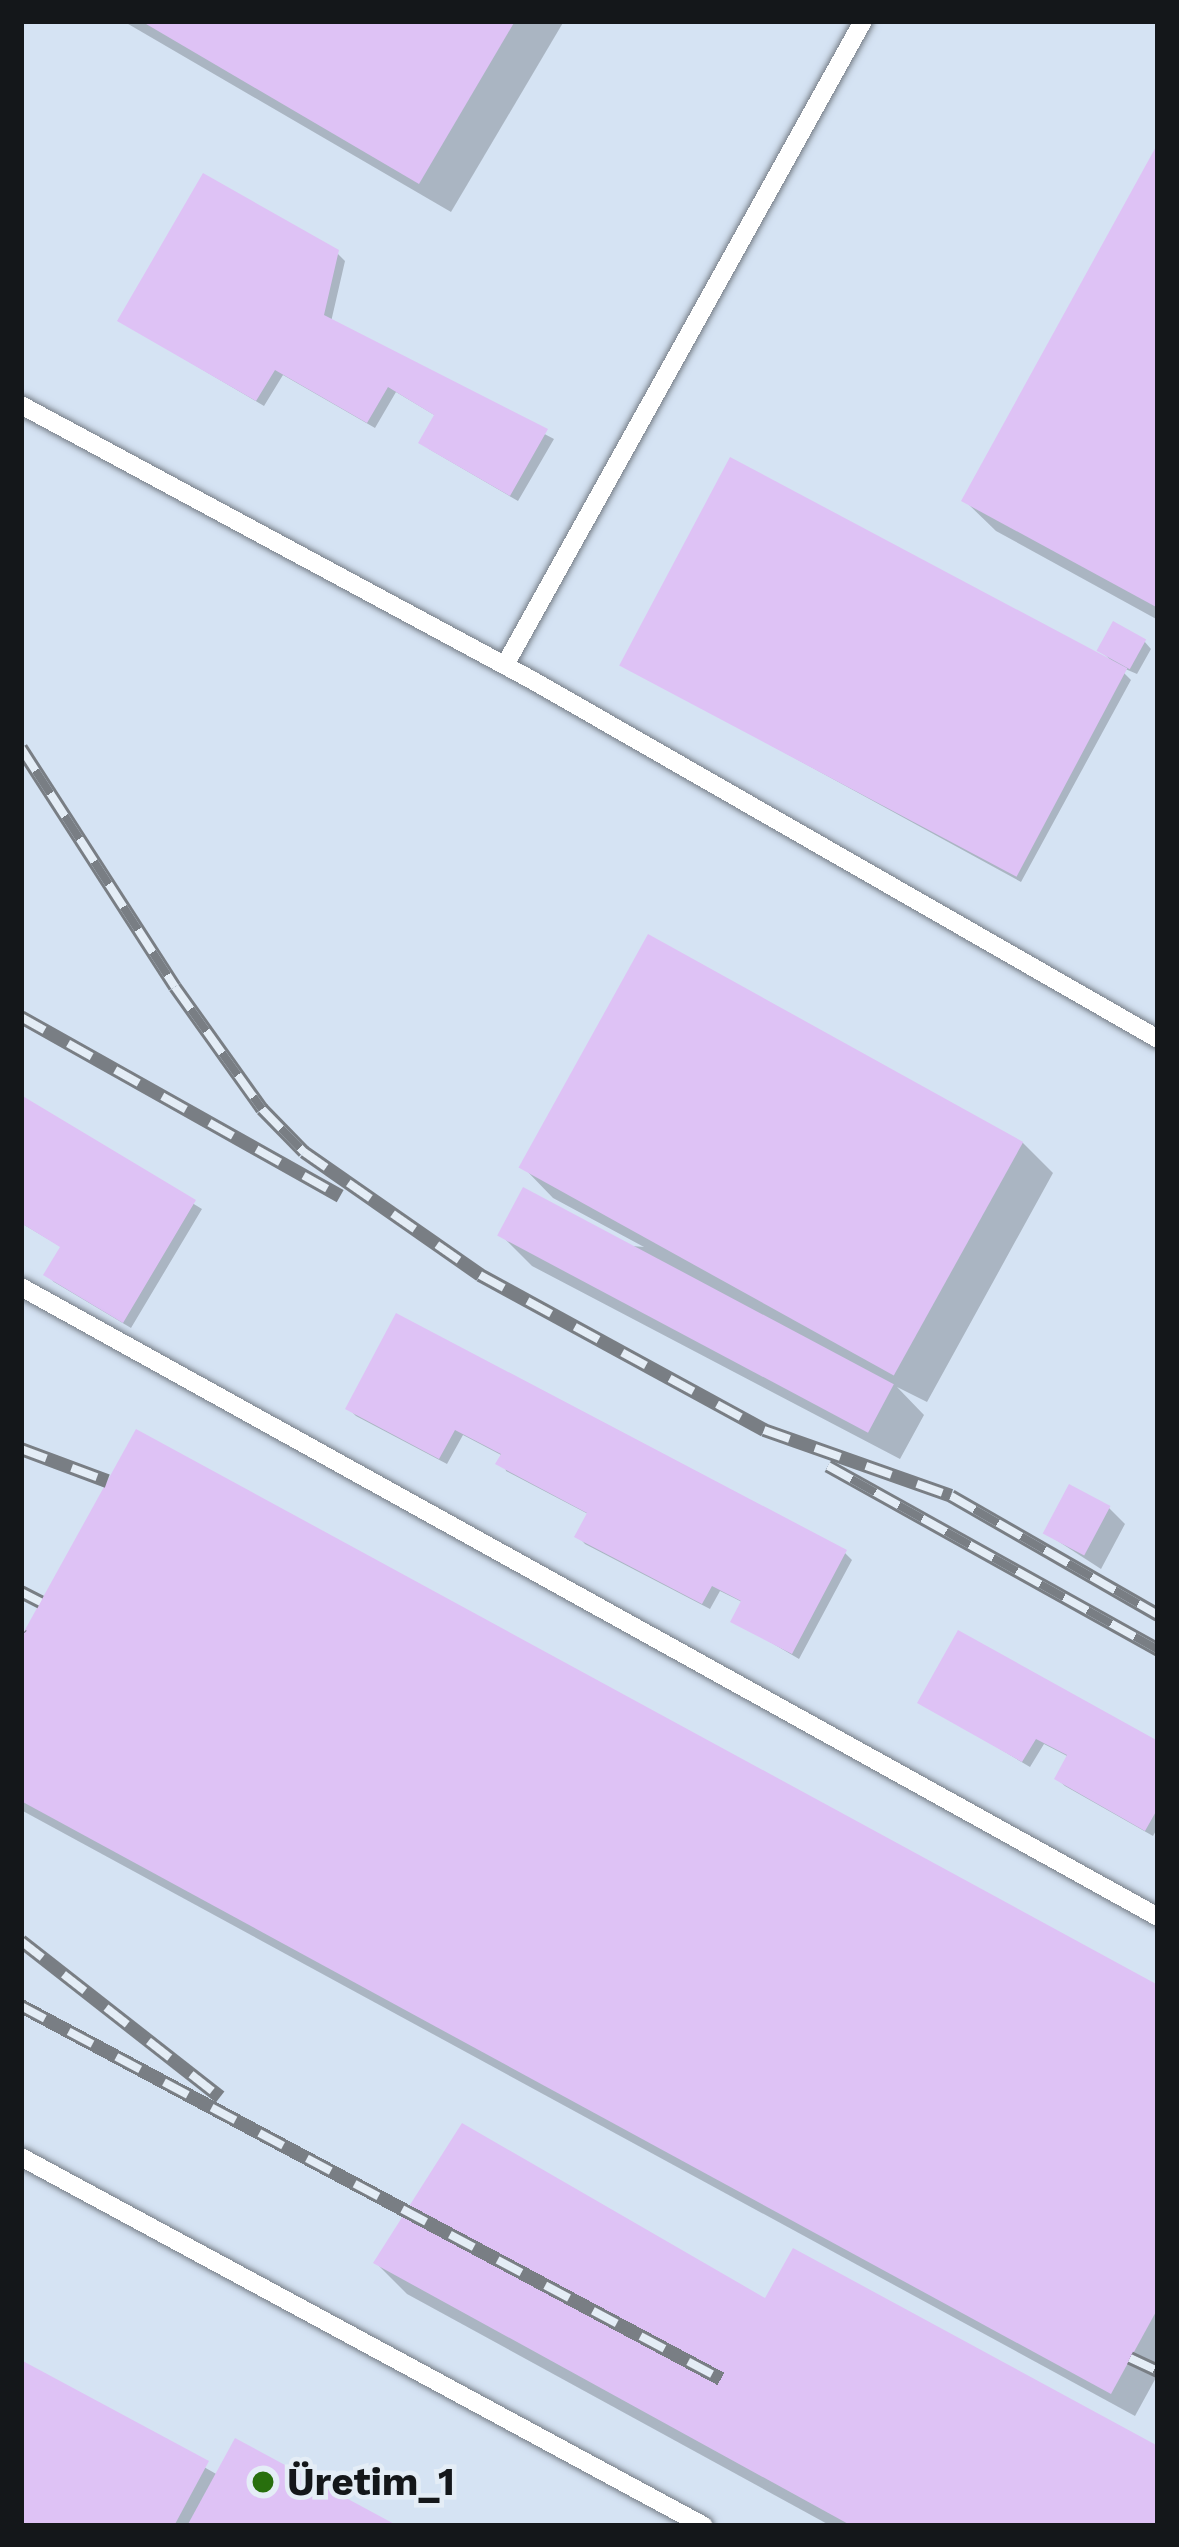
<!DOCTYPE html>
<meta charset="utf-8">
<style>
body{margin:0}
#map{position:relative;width:1179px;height:2547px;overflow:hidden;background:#e4edf6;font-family:"Work Sans",sans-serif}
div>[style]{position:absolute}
.built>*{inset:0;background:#d5e3f3;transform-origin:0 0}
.shadow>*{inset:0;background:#0003}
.building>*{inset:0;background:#dec2f5;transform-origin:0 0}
.roads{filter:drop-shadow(0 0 3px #757c85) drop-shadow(0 0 3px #757c85)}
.lane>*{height:18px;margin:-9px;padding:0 9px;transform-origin:9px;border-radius:9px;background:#fff}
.rail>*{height:14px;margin-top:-7px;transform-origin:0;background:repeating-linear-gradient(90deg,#e4edf6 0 27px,#797e84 0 54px);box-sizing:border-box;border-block:3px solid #797e84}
.dots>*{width:33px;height:33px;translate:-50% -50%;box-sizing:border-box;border:6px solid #e4edf6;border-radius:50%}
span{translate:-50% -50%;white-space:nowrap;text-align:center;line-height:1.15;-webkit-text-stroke:9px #e4edf6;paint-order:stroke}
.poi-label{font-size:39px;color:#14171a;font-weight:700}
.left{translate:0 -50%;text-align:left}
.frame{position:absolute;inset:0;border:24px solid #14171a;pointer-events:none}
</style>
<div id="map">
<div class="built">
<div style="left:21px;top:21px;width:1137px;height:2505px"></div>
</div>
<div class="shadow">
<div style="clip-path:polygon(123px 21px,564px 21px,451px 212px)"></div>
<div style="clip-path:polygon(1158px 149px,1158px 620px,996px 531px,965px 501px)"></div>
<div style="clip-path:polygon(337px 253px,345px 261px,331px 322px,554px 439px,518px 501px,429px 449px,422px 442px,436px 416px,396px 392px,375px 428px,283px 375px,264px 406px,120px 321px)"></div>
<div style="clip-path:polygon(1144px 641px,1151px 649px,1137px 674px,1116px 665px,1131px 680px,1021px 882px,621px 663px,1117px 666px,1100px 650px)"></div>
<div style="clip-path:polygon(21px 1099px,202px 1209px,131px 1328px,54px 1282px,47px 1275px,63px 1248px,21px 1223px)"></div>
<div style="clip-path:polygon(1022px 1142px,1053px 1173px,927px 1402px,897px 1387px,924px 1415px,900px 1459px,532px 1266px,501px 1235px,644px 1247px,553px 1198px,523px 1167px)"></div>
<div style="clip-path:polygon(398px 1317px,845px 1553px,852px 1560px,799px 1659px,734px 1621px,744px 1603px,720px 1591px,710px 1609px,585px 1544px,578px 1536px,590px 1515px,506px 1471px,503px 1456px,463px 1435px,447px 1464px,356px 1416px,349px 1409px)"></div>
<div style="clip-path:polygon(1109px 1508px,1125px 1524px,1101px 1569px,1047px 1534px)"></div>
<div style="clip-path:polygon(21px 1644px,1158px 1988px,1158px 2374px,1135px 2416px,21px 1810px)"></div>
<div style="clip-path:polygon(921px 1702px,1158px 1745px,1158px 1827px,1153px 1836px,1065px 1786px,1057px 1779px,1069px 1757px,1044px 1744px,1030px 1767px)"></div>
<div style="clip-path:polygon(376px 2263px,766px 2302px,1158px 2449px,1158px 2526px,831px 2526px,407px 2294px)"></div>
<div style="clip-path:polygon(21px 2363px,218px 2475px,391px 2526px,21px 2526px)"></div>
</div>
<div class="building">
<div style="clip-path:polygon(141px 21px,515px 21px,419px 184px)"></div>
<div style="clip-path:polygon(1158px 143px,1158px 608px,961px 501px)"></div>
<div style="clip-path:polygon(203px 173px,339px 250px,324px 315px,548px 429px,510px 496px,418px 443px,434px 415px,388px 387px,367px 423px,275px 370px,256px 401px,117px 321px)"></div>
<div style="left:730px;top:457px;width:450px;height:236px;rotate:28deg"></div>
<div style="left:1113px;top:621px;width:38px;height:34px;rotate:29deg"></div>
<div style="left:648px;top:934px;width:429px;height:267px;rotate:29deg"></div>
<div style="clip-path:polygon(21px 1095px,196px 1200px,123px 1323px,43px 1275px,60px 1247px,21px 1223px)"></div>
<div style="left:523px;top:1187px;width:420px;height:55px;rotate:28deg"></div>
<div style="clip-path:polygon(396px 1313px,847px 1550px,792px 1654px,730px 1622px,741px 1601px,712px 1586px,702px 1604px,574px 1537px,587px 1513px,495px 1464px,501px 1454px,455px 1430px,439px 1459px,345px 1409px)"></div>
<div style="clip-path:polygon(136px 1429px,1158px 1985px,1158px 2308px,1111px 2394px,21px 1801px,21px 1637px)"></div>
<div style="left:1069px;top:1484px;width:47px;height:56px;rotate:28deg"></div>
<div style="clip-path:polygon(958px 1630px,1158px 1741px,1158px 1808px,1145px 1831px,1054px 1779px,1067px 1755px,1036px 1739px,1022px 1762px,917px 1703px)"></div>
<div style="clip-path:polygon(462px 2123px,765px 2298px,793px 2248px,1158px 2446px,1158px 2526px,852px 2526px,373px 2263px)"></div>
<div style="clip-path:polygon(21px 2360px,209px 2461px,174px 2526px,21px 2526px)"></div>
<div style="clip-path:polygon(235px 2438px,398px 2526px,187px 2526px)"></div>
</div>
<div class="roads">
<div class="lane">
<div style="left:21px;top:405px;width:580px;rotate:28.29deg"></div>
<div style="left:532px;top:680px;width:722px;rotate:29.83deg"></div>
<div style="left:505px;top:665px;width:737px;rotate:-60.93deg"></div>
<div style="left:21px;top:1287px;width:1300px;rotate:28.99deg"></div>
<div style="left:21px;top:2157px;width:776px;rotate:28.38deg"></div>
</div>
</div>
<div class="rail">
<div style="left:21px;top:748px;width:284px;rotate:57.2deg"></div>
<div style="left:175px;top:987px;width:150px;rotate:54.5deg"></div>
<div style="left:262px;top:1109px;width:60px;rotate:45.7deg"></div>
<div style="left:304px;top:1152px;width:215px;rotate:34.9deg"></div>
<div style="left:480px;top:1275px;width:324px;rotate:28.6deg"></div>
<div style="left:764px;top:1430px;width:198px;rotate:19.4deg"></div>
<div style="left:951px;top:1496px;width:239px;rotate:29.9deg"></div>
<div style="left:21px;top:1017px;width:366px;rotate:29.3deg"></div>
<div style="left:21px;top:1449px;width:92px;rotate:20.4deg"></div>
<div style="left:828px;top:1466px;width:378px;rotate:29.1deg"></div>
<div style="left:21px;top:1592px;width:22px;rotate:27deg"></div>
<div style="left:21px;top:1635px;width:1px;rotate:45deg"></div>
<div style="left:21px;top:1941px;width:253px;rotate:38.1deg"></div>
<div style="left:21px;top:2006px;width:793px;rotate:28.05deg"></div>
<div style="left:1130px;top:2358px;width:31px;rotate:25deg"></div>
</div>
<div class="dots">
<div style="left:263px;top:2482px;background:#286f0d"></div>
</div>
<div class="poi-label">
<span class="left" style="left:287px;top:2482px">Üretim_1</span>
</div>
<div class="frame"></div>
</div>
